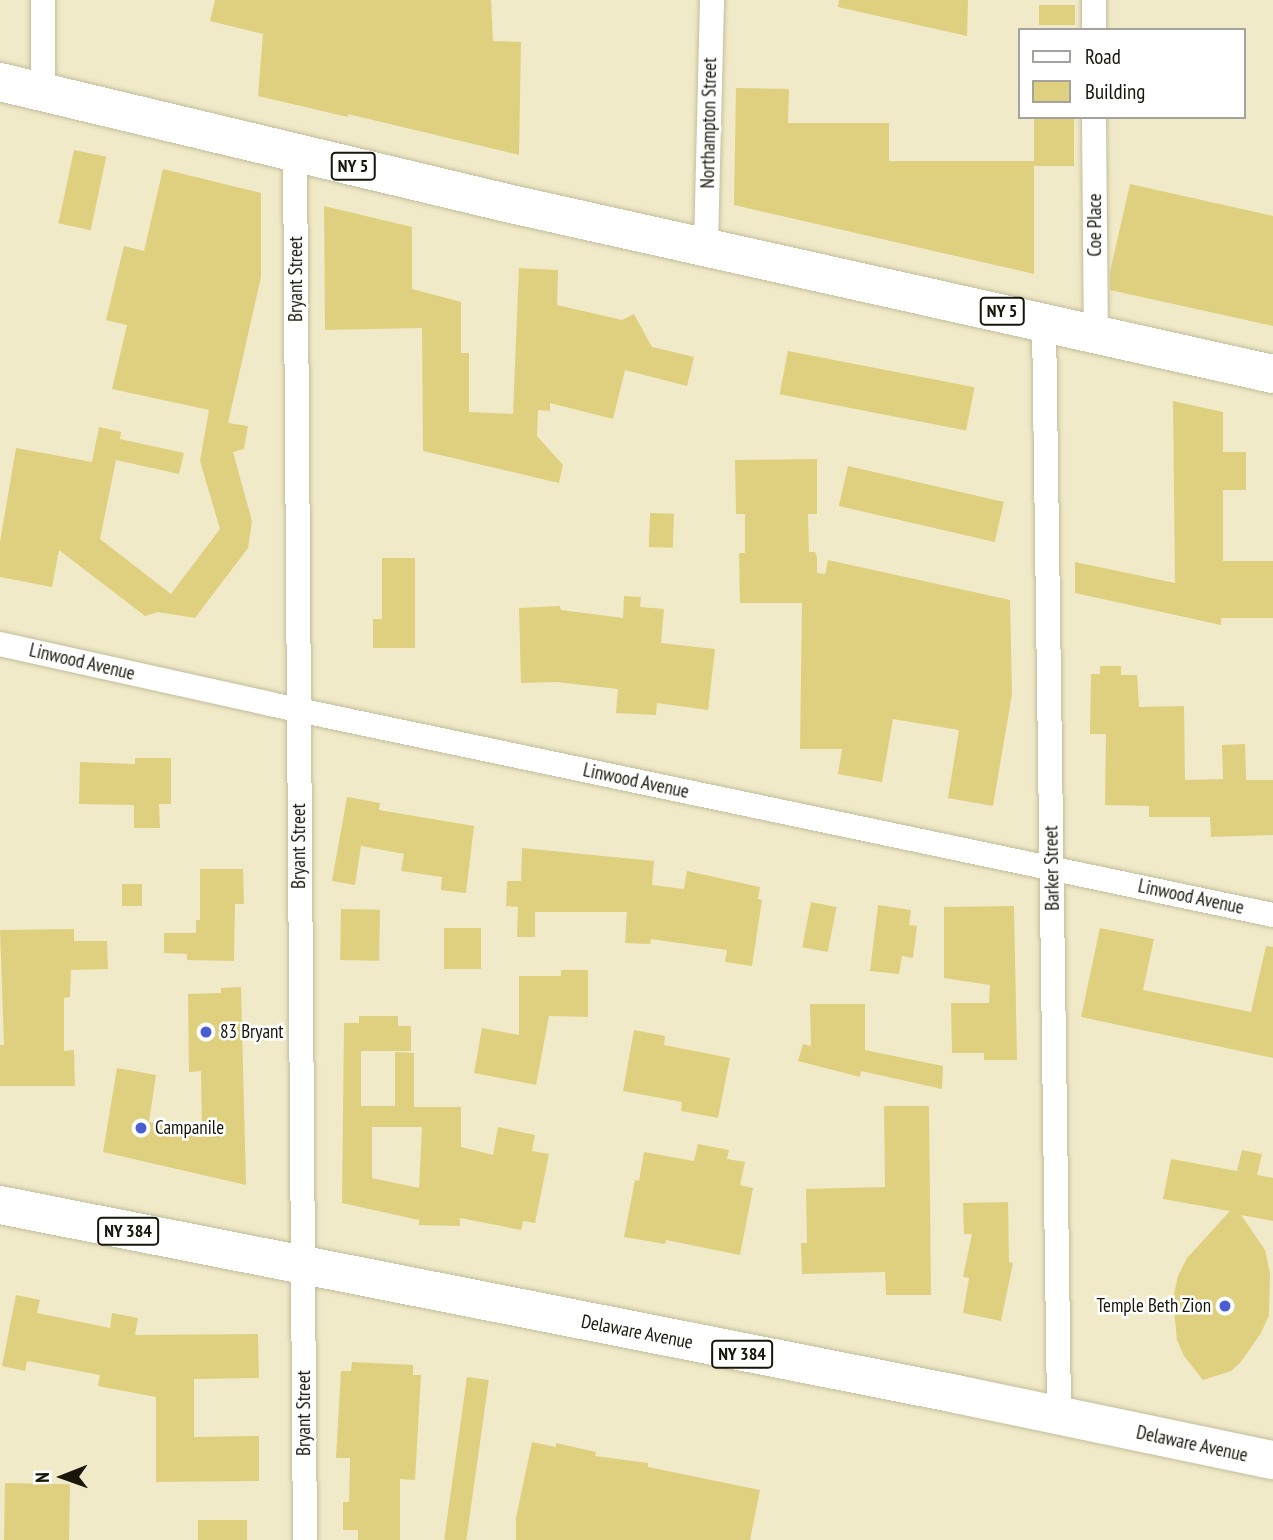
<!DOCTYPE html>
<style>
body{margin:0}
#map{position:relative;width:1273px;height:1540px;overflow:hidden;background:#f0eac8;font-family:"PT Sans Narrow",sans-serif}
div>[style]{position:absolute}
.building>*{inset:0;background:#dfd080;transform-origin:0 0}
.roads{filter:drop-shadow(0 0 2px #c3bd9b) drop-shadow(0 0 2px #c3bd9b)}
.minor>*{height:24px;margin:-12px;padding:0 12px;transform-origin:12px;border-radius:12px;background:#fff}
.primary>*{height:38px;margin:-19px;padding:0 19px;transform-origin:19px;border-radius:19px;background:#fff}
.dots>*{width:19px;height:19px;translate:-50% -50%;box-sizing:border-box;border:4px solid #fff;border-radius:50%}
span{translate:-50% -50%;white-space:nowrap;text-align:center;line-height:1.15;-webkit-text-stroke:5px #fff;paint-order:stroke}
.shield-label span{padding:2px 5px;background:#fff;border:2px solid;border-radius:5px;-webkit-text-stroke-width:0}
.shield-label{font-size:18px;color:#181609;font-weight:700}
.street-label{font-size:19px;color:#181609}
.poi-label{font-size:19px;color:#181609}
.left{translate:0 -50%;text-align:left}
.right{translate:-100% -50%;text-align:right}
.legend{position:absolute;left:1018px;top:28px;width:228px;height:91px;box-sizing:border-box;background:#fff;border:2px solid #a3a29d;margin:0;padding:9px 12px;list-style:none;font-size:21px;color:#181609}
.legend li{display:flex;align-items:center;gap:14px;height:35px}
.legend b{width:35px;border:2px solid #a3a29d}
.north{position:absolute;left:28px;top:1442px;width:70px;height:70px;-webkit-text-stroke:5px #fff;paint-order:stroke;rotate:269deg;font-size:19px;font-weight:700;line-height:28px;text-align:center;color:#181609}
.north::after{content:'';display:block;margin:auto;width:24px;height:32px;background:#181609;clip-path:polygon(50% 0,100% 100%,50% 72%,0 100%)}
</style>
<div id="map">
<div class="building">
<div style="clip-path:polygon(215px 0,491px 0,493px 41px,521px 42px,519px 155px,348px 114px,348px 117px,258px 96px,263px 34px,210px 21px)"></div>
<div style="clip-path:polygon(839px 0,968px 0,967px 36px,838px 7px)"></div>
<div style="left:1039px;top:5px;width:36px;height:20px"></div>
<div style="clip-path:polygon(736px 88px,789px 89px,788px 123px,889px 123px,889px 161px,1034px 161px,1034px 274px,734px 205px)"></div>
<div style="left:1034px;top:117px;width:40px;height:49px"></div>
<div style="left:74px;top:150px;width:33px;height:75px;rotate:12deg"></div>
<div style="clip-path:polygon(163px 169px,261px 193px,261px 277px,228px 423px,248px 426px,244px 449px,233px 452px,252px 521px,248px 548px,195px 618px,158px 612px,145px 616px,59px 550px,52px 587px,0 577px,0 542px,16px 448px,92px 462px,99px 427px,121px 432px,120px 439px,184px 453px,179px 474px,116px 460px,100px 539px,171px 594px,220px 529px,200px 461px,209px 410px,112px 389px,127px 325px,106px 320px,124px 246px,144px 251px)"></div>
<div style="clip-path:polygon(1130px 184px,1273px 216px,1273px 326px,1110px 290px,1110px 272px)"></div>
<div style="clip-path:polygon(324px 206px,412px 227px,412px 289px,461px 302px,461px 353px,469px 353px,469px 412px,513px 414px,519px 268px,558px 270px,557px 305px,622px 320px,634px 314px,652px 347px,694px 357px,687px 386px,625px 370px,613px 419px,550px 403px,550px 411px,538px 410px,537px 436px,563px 465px,559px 483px,423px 451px,422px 328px,325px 330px)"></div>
<div style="left:788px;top:351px;width:190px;height:44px;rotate:11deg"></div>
<div style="clip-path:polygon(1173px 401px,1223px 412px,1223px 452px,1246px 452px,1246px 490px,1223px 490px,1223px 561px,1273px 561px,1273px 618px,1221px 618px,1221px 625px,1075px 593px,1075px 562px,1175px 583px)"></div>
<div style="clip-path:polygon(817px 459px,817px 514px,808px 514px,809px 552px,815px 552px,817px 557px,817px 573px,825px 574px,828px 560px,1010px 600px,1012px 694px,993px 806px,948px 798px,959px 730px,893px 719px,882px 782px,838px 774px,842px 749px,800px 749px,802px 603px,740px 603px,739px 553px,745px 553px,745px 514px,736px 514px,735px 460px)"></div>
<div style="left:848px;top:466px;width:160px;height:41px;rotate:13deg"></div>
<div style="left:650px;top:513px;width:24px;height:34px;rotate:2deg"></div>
<div style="clip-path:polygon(382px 558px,415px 558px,415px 648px,373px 648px,373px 619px,382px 619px)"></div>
<div style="clip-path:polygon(624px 596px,641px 597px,640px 607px,664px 609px,661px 643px,715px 649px,708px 710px,657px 703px,656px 715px,616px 713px,618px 689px,556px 682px,521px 683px,519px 608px,560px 606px,561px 610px,623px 618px)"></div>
<div style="clip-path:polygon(1100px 666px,1121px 666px,1121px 675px,1137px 675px,1139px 707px,1184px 706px,1185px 780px,1223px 779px,1222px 745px,1245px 744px,1246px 780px,1273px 780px,1273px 835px,1211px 837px,1210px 817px,1149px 817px,1149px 806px,1105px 805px,1106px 734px,1090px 734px,1091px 674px,1100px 674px)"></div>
<div style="clip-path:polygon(135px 758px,171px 758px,171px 804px,159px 804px,160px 828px,134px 828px,134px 805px,79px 804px,80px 762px,135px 764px)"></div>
<div style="clip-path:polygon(347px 797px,380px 803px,379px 810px,474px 826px,466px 893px,441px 890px,442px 877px,401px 871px,404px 854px,361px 846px,355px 885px,332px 881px)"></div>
<div style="clip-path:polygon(522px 848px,654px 861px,652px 885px,684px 889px,687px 871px,760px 887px,758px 899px,762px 900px,752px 966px,725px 962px,727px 950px,651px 939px,650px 944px,625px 943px,627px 912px,535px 912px,535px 937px,517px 937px,518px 907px,506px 906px,507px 881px,521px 881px)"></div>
<div style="clip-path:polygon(200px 869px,243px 869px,244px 904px,235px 904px,234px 961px,187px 960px,187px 954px,164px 953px,164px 933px,196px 933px,196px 920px,200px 920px)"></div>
<div style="left:122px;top:884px;width:20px;height:22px"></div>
<div style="left:811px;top:902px;width:26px;height:46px;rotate:11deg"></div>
<div style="clip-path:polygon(878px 905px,911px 910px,909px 925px,917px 926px,913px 958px,902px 956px,899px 974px,870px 971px)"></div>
<div style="clip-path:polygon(1014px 906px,1017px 1060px,984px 1060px,984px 1053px,952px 1053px,951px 1003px,989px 1003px,990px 985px,944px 978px,944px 907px)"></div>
<div style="left:341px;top:909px;width:39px;height:51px;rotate:1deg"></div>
<div style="left:444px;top:928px;width:37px;height:41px"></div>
<div style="clip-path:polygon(1100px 928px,1154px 939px,1143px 990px,1251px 1012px,1266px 946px,1273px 947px,1273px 1058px,1081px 1017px)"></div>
<div style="clip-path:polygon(74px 929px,74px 941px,107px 941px,108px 969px,71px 970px,70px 997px,64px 998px,64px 1051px,74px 1050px,75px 1086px,0 1086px,0 1045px,4px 1045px,0 930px)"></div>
<div style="clip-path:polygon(561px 970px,588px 970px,588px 1017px,549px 1016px,536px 1085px,474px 1073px,482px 1028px,519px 1035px,519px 976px,561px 976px)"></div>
<div style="clip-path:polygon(241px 987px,246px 1185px,103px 1152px,117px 1068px,156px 1075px,149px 1122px,202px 1133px,201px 1071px,189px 1072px,188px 994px,221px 993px,221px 988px)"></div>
<div style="clip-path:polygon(810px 1004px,865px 1004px,865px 1050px,943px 1066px,942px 1089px,861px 1071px,860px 1077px,798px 1061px,803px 1044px,811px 1046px)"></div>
<div style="clip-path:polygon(evenodd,359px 1016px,398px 1016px,398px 1026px,411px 1026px,411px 1051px,361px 1051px,361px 1106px,395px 1106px,395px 1052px,414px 1053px,414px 1107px,461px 1107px,461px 1147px,493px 1155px,498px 1127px,535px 1135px,532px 1151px,549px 1154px,535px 1223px,523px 1221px,521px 1230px,460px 1218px,460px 1226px,419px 1225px,419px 1220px,342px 1203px,344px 1023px,359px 1023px,359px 1016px,372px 1127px,422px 1127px,419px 1188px,372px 1178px,372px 1127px)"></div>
<div style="clip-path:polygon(634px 1030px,665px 1036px,664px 1045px,730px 1058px,718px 1118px,681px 1111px,682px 1102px,623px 1091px)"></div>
<div style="clip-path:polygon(884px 1106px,929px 1106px,931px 1295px,886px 1295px,885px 1272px,802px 1274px,801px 1243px,807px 1243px,806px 1189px,885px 1187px)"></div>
<div style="clip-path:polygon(698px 1144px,729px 1150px,727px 1159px,745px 1162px,740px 1185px,753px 1188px,740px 1255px,666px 1240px,665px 1244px,624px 1237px,635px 1180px,639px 1181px,644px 1152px,694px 1161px)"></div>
<div style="clip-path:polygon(1242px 1150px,1262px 1154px,1257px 1175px,1273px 1178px,1273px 1221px,1241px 1215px,1265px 1250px,1270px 1273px,1269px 1315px,1261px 1333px,1240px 1363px,1231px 1371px,1203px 1380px,1184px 1356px,1177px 1340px,1173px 1298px,1178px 1276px,1187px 1258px,1230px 1211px,1163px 1199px,1171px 1159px,1237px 1171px)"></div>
<div style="clip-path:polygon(1008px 1202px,1009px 1262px,1013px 1263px,1001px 1321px,963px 1313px,969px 1278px,963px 1277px,972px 1234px,964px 1234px,963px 1203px)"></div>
<div style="clip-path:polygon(16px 1295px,40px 1300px,37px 1313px,110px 1328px,112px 1313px,138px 1318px,135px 1335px,258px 1334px,259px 1378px,194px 1379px,194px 1437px,259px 1436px,259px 1481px,156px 1482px,156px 1397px,98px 1386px,100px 1375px,27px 1361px,25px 1371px,2px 1366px)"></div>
<div style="clip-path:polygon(352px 1362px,413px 1365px,413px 1375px,421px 1375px,415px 1480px,400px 1479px,400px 1540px,358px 1540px,358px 1530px,343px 1530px,343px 1502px,349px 1502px,350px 1458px,336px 1458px,341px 1371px,351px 1371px)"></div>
<div style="left:467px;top:1377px;width:22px;height:164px;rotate:8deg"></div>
<div style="clip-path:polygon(532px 1442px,556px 1447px,556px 1443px,596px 1452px,595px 1456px,648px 1463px,648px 1467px,760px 1490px,750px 1540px,516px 1540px,516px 1518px)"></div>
<div style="left:5px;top:1483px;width:65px;height:57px;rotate:1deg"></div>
<div style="left:198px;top:1520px;width:49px;height:20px"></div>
</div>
<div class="roads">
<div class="minor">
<div style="left:43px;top:0;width:92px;rotate:90deg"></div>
<div style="left:1094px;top:0;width:30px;rotate:90deg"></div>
<div style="left:1094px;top:117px;width:217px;rotate:89.5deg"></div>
<div style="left:295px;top:152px;width:1388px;rotate:89.59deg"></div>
<div style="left:706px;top:246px;width:246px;rotate:-88.6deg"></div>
<div style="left:1044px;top:321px;width:1094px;rotate:89.21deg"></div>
<div style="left:0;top:644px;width:277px;rotate:12.5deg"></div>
<div style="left:270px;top:704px;width:1025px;rotate:11.88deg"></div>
</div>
<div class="primary">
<div style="left:0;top:82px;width:525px;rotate:13.43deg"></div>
<div style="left:511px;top:204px;width:781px;rotate:12.58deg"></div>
<div style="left:0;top:1205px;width:975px;rotate:11.18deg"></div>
<div style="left:956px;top:1394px;width:324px;rotate:11.8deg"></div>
</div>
</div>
<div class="dots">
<div style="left:206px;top:1032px;background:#485ed2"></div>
<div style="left:141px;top:1128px;background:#485ed2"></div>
<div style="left:1225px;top:1306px;background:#485ed2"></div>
</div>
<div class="shield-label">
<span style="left:353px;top:166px">NY 5</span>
<span style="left:1002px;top:311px">NY 5</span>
<span style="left:128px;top:1231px">NY 384</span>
<span style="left:742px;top:1354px">NY 384</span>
</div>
<div class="street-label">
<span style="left:709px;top:123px;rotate:-89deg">Northampton Street</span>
<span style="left:1095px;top:225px;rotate:-90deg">Coe Place</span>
<span style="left:296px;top:279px;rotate:-90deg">Bryant Street</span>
<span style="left:82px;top:662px;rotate:13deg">Linwood Avenue</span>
<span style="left:636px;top:781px;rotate:12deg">Linwood Avenue</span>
<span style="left:299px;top:846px;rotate:-90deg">Bryant Street</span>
<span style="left:1052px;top:868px;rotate:-91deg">Barker Street</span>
<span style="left:1191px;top:897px;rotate:12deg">Linwood Avenue</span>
<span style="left:637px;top:1332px;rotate:11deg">Delaware Avenue</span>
<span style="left:304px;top:1413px;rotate:-90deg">Bryant Street</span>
<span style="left:1192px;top:1444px;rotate:12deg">Delaware Avenue</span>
</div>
<div class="poi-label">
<span class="left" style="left:220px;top:1032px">83 Bryant</span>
<span class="left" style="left:155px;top:1128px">Campanile</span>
<span class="right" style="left:1211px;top:1306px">Temple Beth Zion</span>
</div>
<ul class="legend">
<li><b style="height:9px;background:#fff"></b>Road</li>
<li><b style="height:19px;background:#dfd080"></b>Building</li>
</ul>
<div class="north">N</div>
</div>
